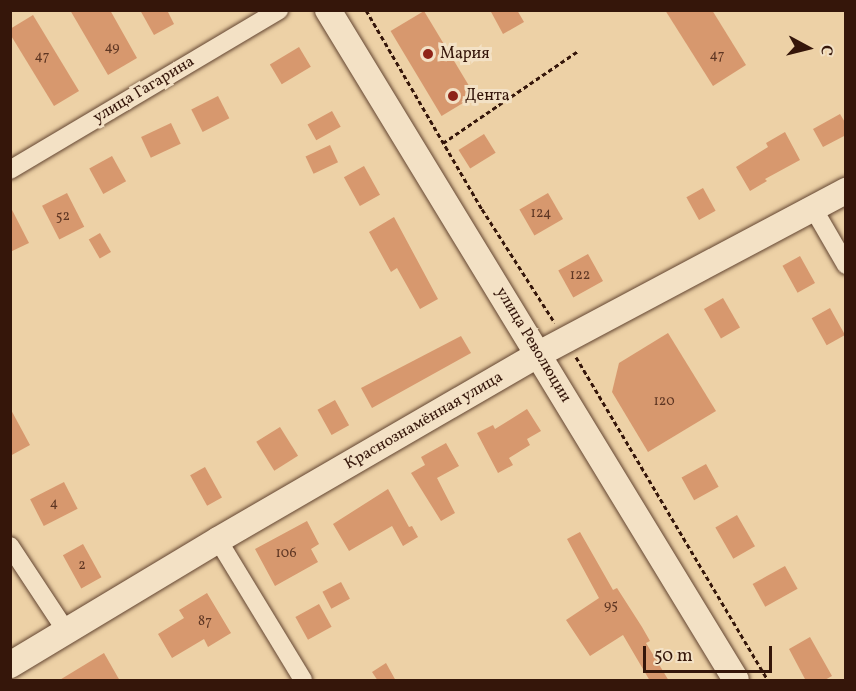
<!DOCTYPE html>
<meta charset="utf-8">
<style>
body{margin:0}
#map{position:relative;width:856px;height:691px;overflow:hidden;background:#edd1a6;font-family:Vollkorn,serif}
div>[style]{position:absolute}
.building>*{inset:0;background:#d7986e;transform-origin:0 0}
.path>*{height:3px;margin-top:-1.5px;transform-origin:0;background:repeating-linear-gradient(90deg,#35160a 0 4.5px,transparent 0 7.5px)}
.roads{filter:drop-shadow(0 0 2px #634531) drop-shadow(0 0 2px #634531)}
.street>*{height:18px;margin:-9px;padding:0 9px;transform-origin:9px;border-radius:9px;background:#f3e1c5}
.secondary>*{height:26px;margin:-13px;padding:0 13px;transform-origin:13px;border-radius:13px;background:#f3e1c5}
.dots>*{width:16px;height:16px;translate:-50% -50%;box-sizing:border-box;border:3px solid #f3e1c5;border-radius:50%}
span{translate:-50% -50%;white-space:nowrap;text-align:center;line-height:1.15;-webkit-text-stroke:6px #f3e1c5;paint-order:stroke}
.number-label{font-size:14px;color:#5e3623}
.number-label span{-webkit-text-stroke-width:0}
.poi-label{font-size:16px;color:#35160a}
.left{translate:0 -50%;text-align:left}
.street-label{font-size:16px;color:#35160a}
.frame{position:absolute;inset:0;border:12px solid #35160a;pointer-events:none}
.north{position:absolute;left:778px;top:18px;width:60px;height:60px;-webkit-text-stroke:4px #f3e1c5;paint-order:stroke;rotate:97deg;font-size:16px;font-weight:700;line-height:24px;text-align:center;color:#35160a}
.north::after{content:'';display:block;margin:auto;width:21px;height:27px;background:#35160a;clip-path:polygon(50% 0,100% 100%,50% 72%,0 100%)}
.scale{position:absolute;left:643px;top:646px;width:129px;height:27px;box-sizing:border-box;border:3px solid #35160a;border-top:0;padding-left:8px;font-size:18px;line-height:21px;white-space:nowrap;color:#35160a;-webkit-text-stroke:4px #f3e1c5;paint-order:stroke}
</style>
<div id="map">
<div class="building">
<div style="clip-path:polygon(70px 10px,110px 10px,137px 58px,108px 75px)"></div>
<div style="clip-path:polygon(140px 10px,167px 10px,174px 24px,154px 35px)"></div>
<div style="clip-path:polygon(490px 10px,517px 10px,524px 22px,503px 34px)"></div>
<div style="clip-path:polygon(665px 10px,712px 10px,746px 65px,713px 86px)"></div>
<div style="left:424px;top:11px;width:99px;height:39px;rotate:59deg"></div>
<div style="clip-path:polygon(33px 15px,79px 91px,54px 106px,10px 34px,10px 29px)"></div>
<div style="left:299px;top:47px;width:23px;height:34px;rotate:59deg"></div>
<div style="left:218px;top:96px;width:25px;height:30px;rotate:63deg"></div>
<div style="left:332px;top:111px;width:18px;height:28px;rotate:61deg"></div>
<div style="clip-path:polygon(840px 114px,846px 124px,846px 135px,823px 147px,813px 129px)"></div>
<div style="left:171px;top:123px;width:23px;height:33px;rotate:65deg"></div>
<div style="clip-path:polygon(785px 132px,800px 160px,765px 179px,767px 181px,750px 191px,736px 167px,768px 147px,766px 143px)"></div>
<div style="left:484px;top:134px;width:22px;height:30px;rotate:58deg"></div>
<div style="left:330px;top:145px;width:19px;height:27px;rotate:65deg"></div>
<div style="left:112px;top:156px;width:29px;height:26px;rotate:61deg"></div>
<div style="left:364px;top:166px;width:33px;height:23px;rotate:61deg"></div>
<div style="left:703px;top:188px;width:26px;height:19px;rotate:61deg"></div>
<div style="left:67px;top:193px;width:38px;height:28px;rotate:63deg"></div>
<div style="left:548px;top:193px;width:30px;height:33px;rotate:60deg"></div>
<div style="clip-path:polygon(10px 206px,29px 243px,10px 252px)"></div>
<div style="clip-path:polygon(394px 217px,438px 299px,420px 309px,397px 268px,391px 272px,369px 232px)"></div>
<div style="left:100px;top:233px;width:22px;height:13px;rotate:60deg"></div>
<div style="left:588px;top:254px;width:31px;height:34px;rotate:61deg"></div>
<div style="left:800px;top:256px;width:31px;height:20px;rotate:61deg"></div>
<div style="left:723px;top:298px;width:34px;height:22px;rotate:60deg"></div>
<div style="left:830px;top:308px;width:31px;height:21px;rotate:61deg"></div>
<div style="clip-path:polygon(668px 333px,716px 411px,648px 452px,612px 392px,619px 363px)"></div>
<div style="clip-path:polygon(461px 336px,471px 353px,372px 408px,361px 388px)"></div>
<div style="left:335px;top:400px;width:29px;height:20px;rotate:61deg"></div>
<div style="clip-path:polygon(10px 408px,30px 445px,10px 456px)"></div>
<div style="clip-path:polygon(527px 409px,541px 431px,527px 439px,530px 445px,509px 458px,513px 465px,498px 473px,477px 433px,493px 425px,495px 429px)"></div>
<div style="left:280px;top:427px;width:34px;height:28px;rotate:58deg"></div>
<div style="clip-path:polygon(446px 443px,459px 466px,437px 478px,455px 513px,441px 521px,411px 473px,425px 465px,421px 457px)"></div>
<div style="left:706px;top:464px;width:26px;height:28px;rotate:61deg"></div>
<div style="left:205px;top:467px;width:35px;height:17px;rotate:61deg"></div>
<div style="left:64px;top:482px;width:30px;height:38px;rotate:63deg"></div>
<div style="clip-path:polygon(388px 489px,409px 527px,412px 526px,418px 537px,403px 546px,392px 526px,349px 551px,333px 524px)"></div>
<div style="left:737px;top:515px;width:36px;height:25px;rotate:60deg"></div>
<div style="clip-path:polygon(307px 521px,319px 544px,311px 549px,318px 562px,275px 586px,255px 549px)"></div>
<div style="clip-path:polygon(580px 532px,613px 590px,617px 588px,642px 627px,650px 641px,646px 643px,669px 681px,650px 681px,623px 635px,590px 656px,566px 620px,599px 598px,567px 539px)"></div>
<div style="left:83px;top:544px;width:38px;height:23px;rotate:61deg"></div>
<div style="left:785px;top:566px;width:26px;height:37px;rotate:61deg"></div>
<div style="left:341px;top:582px;width:19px;height:21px;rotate:62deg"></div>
<div style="clip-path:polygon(207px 593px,231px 633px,208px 647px,204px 639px,172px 658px,158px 634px,184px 618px,179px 610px)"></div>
<div style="left:319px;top:604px;width:26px;height:27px;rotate:61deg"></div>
<div style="clip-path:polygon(810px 637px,832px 676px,823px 681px,806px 681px,789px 649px)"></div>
<div style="clip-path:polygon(104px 653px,120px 681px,58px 681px)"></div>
<div style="clip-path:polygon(386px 663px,396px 681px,378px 681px,372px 672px)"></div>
</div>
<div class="path">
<div style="left:366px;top:10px;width:230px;rotate:59.8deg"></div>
<div style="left:482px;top:209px;width:135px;rotate:57.4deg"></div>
<div style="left:443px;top:143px;width:163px;rotate:-34.3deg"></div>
<div style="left:576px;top:357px;width:376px;rotate:59.3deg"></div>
</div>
<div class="roads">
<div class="street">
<div style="left:10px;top:170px;width:313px;rotate:-30.7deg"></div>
<div style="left:813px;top:208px;width:66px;rotate:59.9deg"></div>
<div style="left:218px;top:540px;width:164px;rotate:58.7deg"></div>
<div style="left:10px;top:546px;width:102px;rotate:56.6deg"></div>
</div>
<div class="secondary">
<div style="left:328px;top:10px;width:784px;rotate:58.66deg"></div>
<div style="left:10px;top:665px;width:243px;rotate:-31deg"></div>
<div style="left:218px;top:540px;width:371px;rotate:-30.1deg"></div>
<div style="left:539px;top:354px;width:348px;rotate:-28deg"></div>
</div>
</div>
<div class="dots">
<div style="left:428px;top:54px;background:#8f2418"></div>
<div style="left:453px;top:96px;background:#8f2418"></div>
</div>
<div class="number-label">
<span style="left:112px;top:48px">49</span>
<span style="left:717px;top:56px">47</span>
<span style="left:42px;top:57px">47</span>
<span style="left:541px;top:214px">124</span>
<span style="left:63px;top:217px">52</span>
<span style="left:580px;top:276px">122</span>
<span style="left:664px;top:402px">120</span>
<span style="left:54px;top:504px">4</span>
<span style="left:286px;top:554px">106</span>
<span style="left:82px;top:566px">2</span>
<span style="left:611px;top:606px">95</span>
<span style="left:205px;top:622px">87</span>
</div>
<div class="poi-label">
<span class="left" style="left:440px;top:54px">Мария</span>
<span class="left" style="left:465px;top:96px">Дента</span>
</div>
<div class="street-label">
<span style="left:144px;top:90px;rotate:-31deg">улица Гагарина</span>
<span style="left:533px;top:345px;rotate:59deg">улица Революции</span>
<span style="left:424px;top:421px;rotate:-30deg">Краснознамённая улица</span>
</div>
<div class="frame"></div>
<div class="north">С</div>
<div class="scale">50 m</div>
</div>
